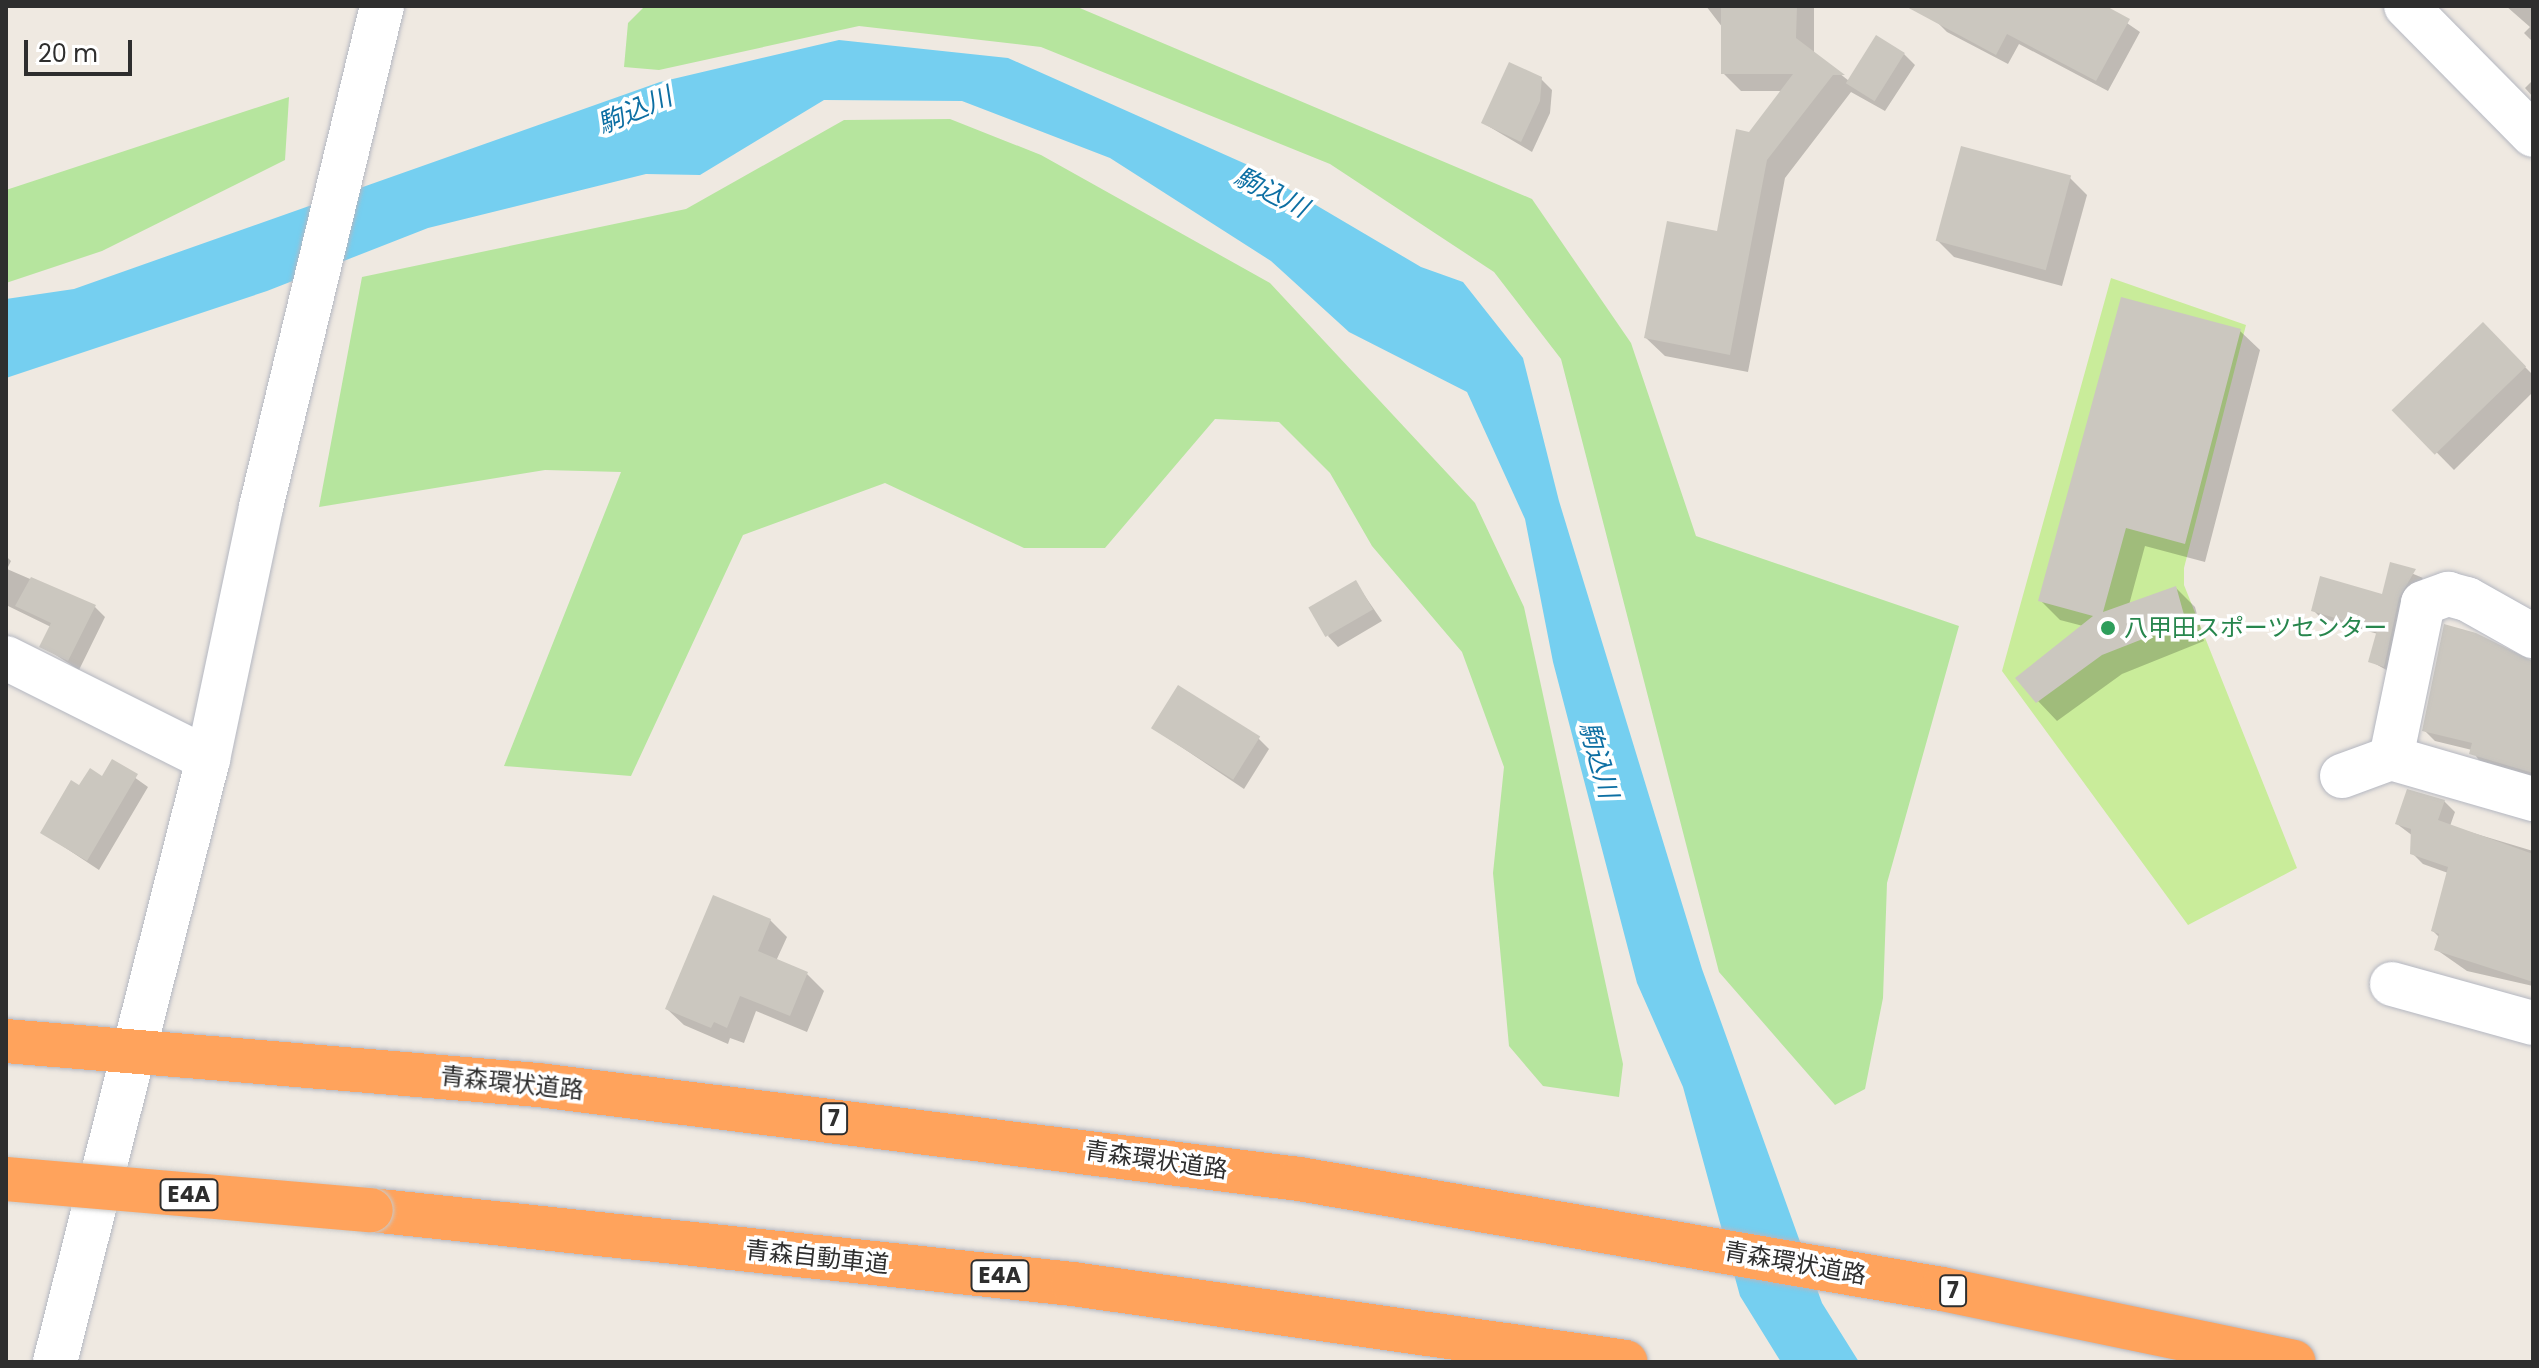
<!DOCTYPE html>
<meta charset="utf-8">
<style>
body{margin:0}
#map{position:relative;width:2539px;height:1368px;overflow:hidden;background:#efe9e1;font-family:Poppins,"Noto Sans JP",sans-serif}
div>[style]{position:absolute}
.green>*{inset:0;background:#b6e59e}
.pitch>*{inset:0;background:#c9ec9a}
.water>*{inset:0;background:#75cff0}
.shadow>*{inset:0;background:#0003}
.building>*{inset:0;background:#cbc7bf;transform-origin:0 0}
.roads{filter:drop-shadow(0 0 2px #b4b7c1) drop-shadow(0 0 2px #b4b7c1)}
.minor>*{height:44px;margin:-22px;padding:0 22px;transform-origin:22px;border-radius:22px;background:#fff}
.highway>*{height:44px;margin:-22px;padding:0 22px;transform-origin:22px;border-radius:22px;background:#ffa35c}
.bridges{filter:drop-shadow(0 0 2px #c9c9c9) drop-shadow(0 0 2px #c9c9c9)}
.highway-bridge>*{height:44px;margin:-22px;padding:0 22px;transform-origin:22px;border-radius:22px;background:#ffa35c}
.dots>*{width:22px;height:22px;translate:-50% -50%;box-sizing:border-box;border:4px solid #fff;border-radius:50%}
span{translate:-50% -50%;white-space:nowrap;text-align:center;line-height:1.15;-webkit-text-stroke:7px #fff;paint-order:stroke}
.shield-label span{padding:2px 6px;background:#fff;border:2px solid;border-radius:6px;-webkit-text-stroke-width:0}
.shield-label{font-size:22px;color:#2e2e2e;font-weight:700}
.leisure-label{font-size:24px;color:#27864d}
.left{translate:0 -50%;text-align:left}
.street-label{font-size:24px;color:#2e2e2e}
.water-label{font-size:26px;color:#0d6fa3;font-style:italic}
.frame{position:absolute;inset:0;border:8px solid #2e2e2e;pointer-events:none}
.scale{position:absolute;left:24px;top:40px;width:108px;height:36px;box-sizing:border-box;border:4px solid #2e2e2e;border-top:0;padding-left:10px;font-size:24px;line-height:28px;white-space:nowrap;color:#2e2e2e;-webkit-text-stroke:6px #fff;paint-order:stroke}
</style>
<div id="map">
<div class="green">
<div style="clip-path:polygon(645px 6px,1075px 6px,1532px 199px,1631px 343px,1696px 536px,1959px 626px,1887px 883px,1883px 998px,1865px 1089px,1835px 1105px,1719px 972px,1561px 359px,1494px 272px,1330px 164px,1041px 47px,859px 26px,659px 70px,624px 67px,628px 23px)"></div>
<div style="clip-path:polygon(289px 97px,285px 160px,102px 251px,6px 283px,6px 190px)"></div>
<div style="clip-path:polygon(950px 119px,1041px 155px,1270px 283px,1475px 503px,1524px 607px,1623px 1064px,1619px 1097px,1543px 1086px,1509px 1046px,1493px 873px,1504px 767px,1462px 652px,1372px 546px,1330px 473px,1279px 422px,1215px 419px,1105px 548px,1024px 548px,885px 483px,743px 535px,631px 776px,504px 766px,621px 472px,545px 470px,319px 507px,362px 277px,686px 209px,844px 120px)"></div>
</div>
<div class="pitch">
<div style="clip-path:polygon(2111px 278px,2246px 325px,2184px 568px,2184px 585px,2297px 868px,2188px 925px,2002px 671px)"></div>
</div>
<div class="water">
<div style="clip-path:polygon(839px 40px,1008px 58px,1248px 165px,1421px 267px,1463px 282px,1523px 358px,1559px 501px,1702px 969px,1822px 1303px,1859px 1362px,1781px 1362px,1740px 1296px,1683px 1087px,1637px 983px,1553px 662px,1525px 519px,1467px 392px,1349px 332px,1271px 261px,1110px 158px,962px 101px,824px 100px,700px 175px,646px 174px,428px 228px,267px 291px,6px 378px,6px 299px,74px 289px,660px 82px)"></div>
</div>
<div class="shadow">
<div style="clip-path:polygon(1706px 6px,1814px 6px,1814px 53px,1849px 81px,1904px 54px,1915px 65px,1885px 111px,1851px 92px,1785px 178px,1748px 372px,1665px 356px,1646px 338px,1718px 233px,1782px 91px,1741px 91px,1723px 73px,1723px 28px)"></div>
<div style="clip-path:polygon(1944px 6px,2102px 6px,2140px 32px,2108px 91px,2019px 44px,2008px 64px,1947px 32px,1936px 21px)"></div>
<div style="clip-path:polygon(2506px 6px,2533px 6px,2533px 42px,2524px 33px,2530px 27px)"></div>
<div style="clip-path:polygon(1541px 79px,1552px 90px,1550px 113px,1532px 152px,1483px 123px)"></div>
<div style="clip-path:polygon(2533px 80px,2533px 97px,2525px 88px)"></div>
<div style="clip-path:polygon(2070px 178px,2087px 195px,2062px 286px,1954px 257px,1937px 240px)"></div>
<div style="clip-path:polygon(2483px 325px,2533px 375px,2533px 392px,2454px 470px,2396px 411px)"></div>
<div style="clip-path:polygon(2240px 331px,2260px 350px,2205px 562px,2145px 546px,2129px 605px,2176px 588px,2195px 607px,2204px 641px,2122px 674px,2057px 721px,2038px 701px,2083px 626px,2060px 620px,2041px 601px)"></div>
<div style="clip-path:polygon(6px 556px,11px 561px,7px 569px,95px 607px,105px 617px,79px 670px,42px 646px,51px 627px,6px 605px)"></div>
<div style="clip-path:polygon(2392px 565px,2423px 578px,2406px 606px,2392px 673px,2370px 661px,2378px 634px,2321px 618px,2313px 610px,2383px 596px)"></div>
<div style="clip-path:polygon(1356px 583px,1382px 621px,1338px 647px,1328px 636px)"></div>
<div style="clip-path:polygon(2533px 674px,2533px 782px,2482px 765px,2472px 750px,2435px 741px,2424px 730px)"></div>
<div style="clip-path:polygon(1153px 728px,1258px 738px,1269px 749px,1244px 789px)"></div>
<div style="clip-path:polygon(113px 762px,148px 787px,99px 870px,43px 833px,80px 788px,103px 779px)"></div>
<div style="clip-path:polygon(2444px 801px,2455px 812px,2450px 826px,2533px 851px,2533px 986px,2467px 971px,2437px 950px,2440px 938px,2433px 931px,2448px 873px,2423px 864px,2412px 853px,2413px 836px,2397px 824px)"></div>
<div style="clip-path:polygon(770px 920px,787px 937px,776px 961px,807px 974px,824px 991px,807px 1032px,756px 1011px,744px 1043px,730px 1038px,728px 1044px,684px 1025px,667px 1009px)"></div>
</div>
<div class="building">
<div style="clip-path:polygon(1721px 6px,1797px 6px,1796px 38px,1845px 75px,1833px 75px,1767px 160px,1730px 355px,1644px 338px,1667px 221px,1717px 231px,1736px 129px,1749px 132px,1793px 74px,1721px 74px)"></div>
<div style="clip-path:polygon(1905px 6px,2106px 6px,2130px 19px,2096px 81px,2007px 34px,1996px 55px)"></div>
<div style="left:1876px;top:35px;width:34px;height:57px;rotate:32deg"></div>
<div style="clip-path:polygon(1509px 62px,1542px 77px,1540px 101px,1521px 142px,1481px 123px)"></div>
<div style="left:1961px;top:146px;width:114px;height:98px;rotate:15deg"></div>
<div style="clip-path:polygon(2121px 297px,2241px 329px,2185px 544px,2126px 528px,2103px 612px,2176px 586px,2186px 622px,2102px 655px,2036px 703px,2015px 678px,2093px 616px,2038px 601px)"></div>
<div style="left:2483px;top:322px;width:62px;height:127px;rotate:46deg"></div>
<div style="clip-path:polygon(2390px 562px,2416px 569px,2399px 598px,2384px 667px,2368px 662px,2377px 630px,2311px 611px,2320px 576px,2382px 594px)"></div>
<div style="clip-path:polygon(31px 577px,96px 605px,68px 661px,39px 647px,51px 623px,15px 606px)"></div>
<div style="left:1356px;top:580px;width:34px;height:55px;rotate:60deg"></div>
<div style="clip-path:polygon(2444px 624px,2476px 633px,2533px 661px,2533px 773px,2469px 754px,2472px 743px,2422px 731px)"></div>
<div style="left:1178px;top:685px;width:97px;height:51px;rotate:32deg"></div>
<div style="clip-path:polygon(112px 759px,138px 774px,87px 861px,40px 833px,71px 780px,79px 785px,90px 768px,102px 776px)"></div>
<div style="clip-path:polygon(2407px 789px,2445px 800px,2438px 820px,2533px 854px,2533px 982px,2434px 950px,2439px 934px,2431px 931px,2448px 867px,2410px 854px,2411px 829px,2395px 824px)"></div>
<div style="clip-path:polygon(713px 895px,771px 919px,758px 951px,808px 972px,790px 1016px,740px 996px,727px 1028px,714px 1022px,711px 1028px,665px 1009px)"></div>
</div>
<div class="roads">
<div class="minor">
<div style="left:2406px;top:6px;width:181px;rotate:45.4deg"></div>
<div style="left:6px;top:658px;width:226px;rotate:26.6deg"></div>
<div style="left:2391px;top:758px;width:158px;rotate:-78.3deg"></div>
<div style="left:2423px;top:603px;width:27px;rotate:-20deg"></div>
<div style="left:2448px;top:594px;width:20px;rotate:15deg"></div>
<div style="left:2467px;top:599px;width:76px;rotate:29.3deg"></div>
<div style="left:2342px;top:776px;width:52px;rotate:-20.2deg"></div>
<div style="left:2391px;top:758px;width:148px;rotate:16.1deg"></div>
<div style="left:2392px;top:984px;width:146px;rotate:15.5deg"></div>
<div style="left:55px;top:1362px;width:622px;rotate:-75.76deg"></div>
<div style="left:208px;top:759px;width:258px;rotate:-78.1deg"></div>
<div style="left:261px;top:507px;width:515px;rotate:-76.42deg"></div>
</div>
<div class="highway">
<div style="left:6px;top:1041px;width:534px;rotate:4.73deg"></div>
<div style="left:538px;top:1085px;width:767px;rotate:7.04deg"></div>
<div style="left:1299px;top:1179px;width:652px;rotate:9.71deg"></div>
<div style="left:1942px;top:1289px;width:359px;rotate:11.7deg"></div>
<div style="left:371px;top:1210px;width:706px;rotate:6.02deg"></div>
<div style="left:1073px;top:1284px;width:558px;rotate:8.03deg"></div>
</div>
</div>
<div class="bridges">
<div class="highway-bridge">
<div style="left:6px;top:1179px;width:366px;rotate:4.9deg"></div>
</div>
</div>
<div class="dots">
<div style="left:2108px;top:628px;background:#2e9e5b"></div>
</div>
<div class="shield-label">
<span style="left:834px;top:1119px">7</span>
<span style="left:189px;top:1195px">E4A</span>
<span style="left:1000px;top:1276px">E4A</span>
<span style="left:1953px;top:1291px">7</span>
</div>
<div class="leisure-label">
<span class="left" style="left:2124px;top:628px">八甲田スポーツセンター</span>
</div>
<div class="street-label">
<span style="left:512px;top:1083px;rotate:6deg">青森環状道路</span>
<span style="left:1156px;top:1160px;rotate:8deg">青森環状道路</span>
<span style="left:817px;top:1257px;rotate:6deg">青森自動車道</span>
<span style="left:1795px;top:1263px;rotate:10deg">青森環状道路</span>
</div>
<div class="water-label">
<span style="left:635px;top:111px;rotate:-23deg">駒込川</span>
<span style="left:1271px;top:193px;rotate:27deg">駒込川</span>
<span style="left:1598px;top:760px;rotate:74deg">駒込川</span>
</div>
<div class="frame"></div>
<div class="scale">20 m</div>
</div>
